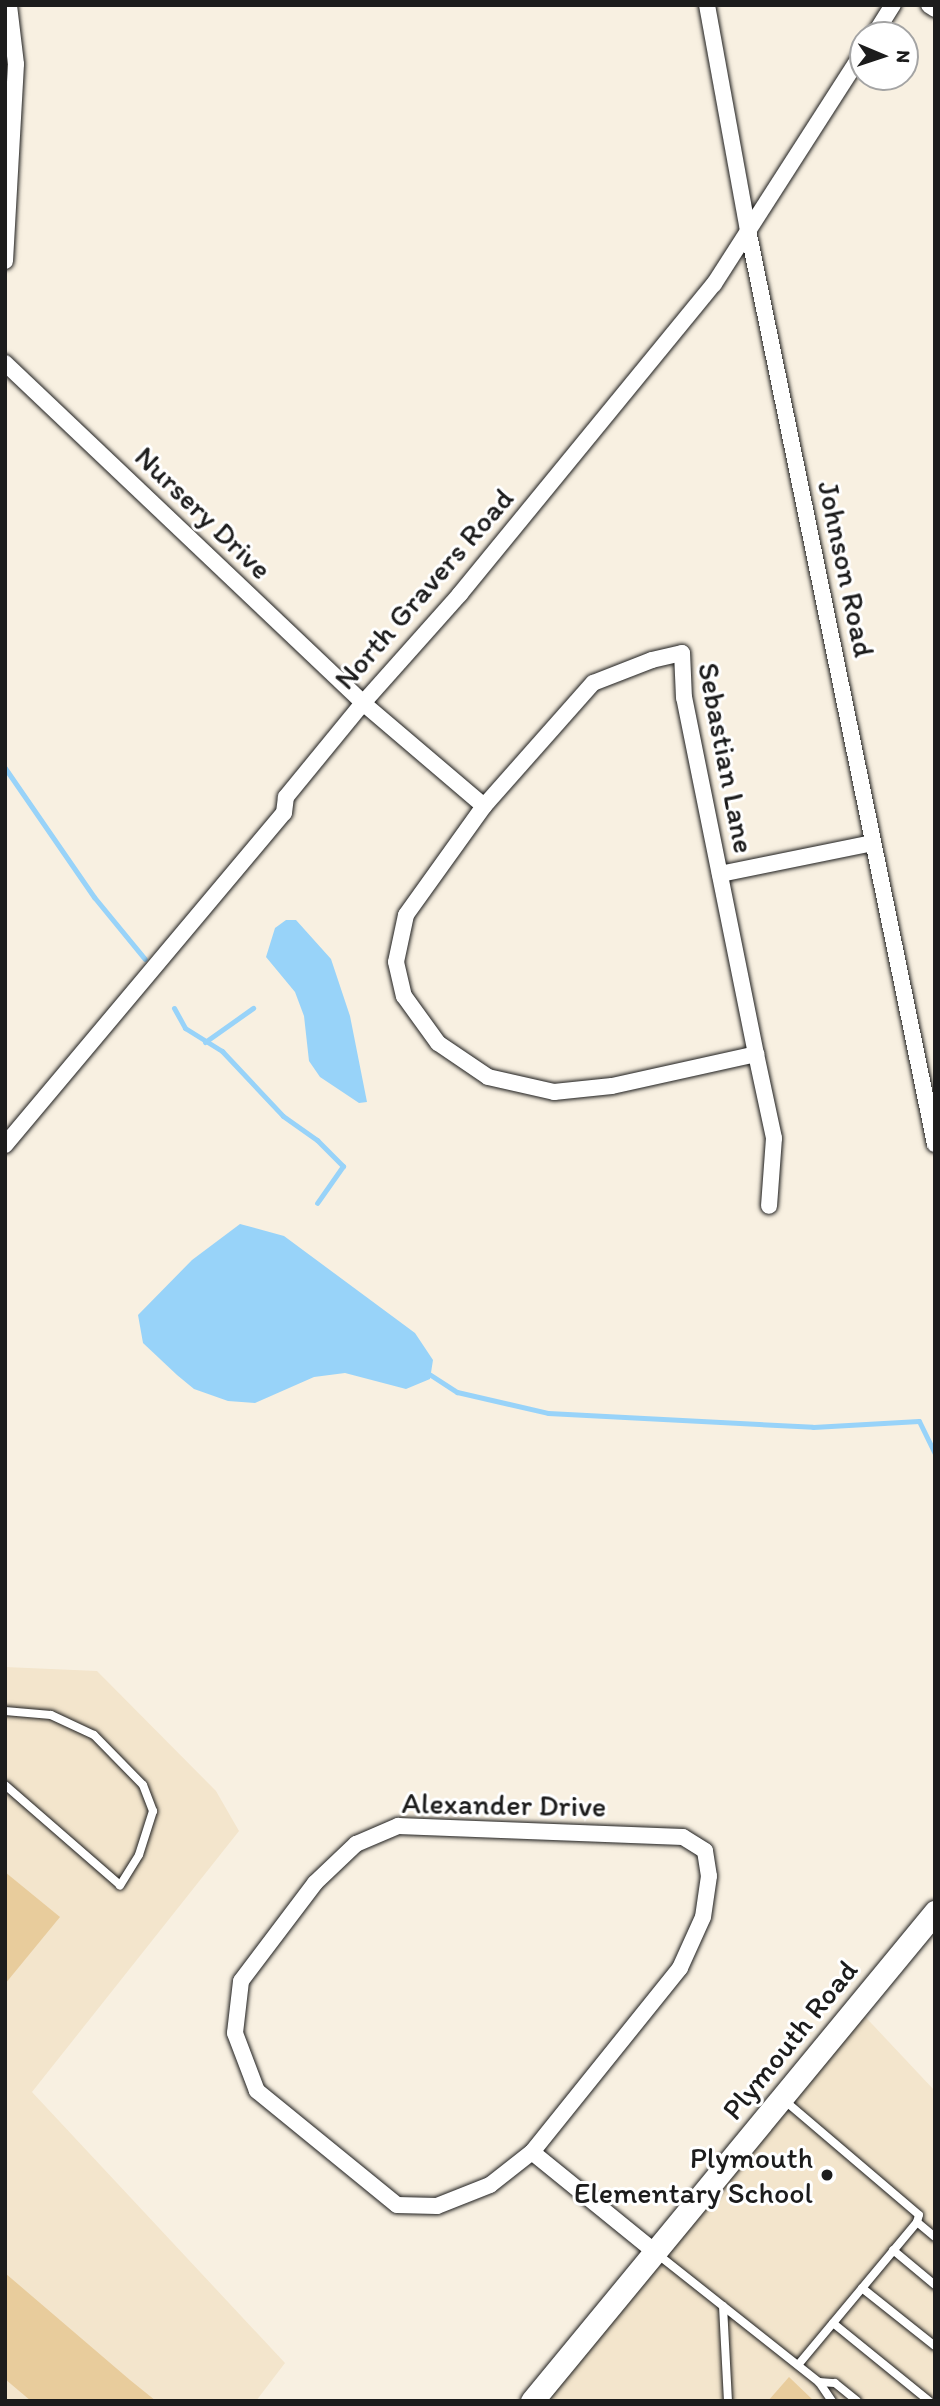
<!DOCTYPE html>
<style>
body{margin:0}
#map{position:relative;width:940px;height:2406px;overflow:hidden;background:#f8f0e1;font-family:Itim,sans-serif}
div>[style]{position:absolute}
.built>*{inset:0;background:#f3e5cc}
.water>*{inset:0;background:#98d3f9}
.stream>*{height:5px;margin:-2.5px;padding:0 2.5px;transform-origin:2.5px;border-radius:2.5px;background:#98d3f9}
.building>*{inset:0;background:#e8cc9c}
.roads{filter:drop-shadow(0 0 2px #1c1c1c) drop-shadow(0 0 2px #1c1c1c)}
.lane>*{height:8px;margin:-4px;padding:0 4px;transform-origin:4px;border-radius:4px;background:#fff}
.street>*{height:16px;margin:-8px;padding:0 8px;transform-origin:8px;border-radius:8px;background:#fff}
.secondary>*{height:23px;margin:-11.5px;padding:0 11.5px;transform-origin:11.5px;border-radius:11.5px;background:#fff}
.dots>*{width:19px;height:19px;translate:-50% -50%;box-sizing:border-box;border:4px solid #fff;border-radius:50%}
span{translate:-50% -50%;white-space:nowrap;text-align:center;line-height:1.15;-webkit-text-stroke:6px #fff;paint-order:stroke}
.street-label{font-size:30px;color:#1c1c1c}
.poi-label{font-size:30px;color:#1c1c1c}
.right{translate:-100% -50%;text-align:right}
.frame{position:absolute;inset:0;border:7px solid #1c1c1c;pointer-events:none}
.north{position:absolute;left:849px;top:21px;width:70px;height:70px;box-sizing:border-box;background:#fff;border:2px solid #a4a4a4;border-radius:50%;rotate:92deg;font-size:19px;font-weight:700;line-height:28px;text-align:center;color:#1c1c1c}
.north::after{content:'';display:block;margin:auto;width:24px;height:32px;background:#1c1c1c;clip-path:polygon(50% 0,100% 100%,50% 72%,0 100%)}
</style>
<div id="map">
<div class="built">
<div style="clip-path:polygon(5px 1667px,97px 1671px,216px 1791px,239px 1831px,32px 2092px,285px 2363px,256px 2401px,5px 2401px)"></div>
<div style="clip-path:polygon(857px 2008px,935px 2091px,935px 2401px,532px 2401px)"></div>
</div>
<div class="water">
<div style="clip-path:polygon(286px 920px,296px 920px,331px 959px,350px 1016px,367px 1102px,359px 1103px,320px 1077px,309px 1061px,304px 1016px,295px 992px,266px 957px,275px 928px)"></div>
<div style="clip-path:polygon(240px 1224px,284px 1236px,415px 1333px,433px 1360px,430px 1379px,406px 1389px,345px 1373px,314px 1377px,255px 1403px,228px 1401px,194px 1389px,177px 1375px,143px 1343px,138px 1315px,192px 1260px)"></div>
</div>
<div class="stream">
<div style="left:5px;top:768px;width:157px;rotate:55.4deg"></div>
<div style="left:94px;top:897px;width:80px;rotate:50.6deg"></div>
<div style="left:174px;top:1008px;width:23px;rotate:61deg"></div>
<div style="left:185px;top:1028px;width:44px;rotate:31.9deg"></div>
<div style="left:222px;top:1051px;width:89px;rotate:46.8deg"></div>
<div style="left:283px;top:1116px;width:42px;rotate:35.2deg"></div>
<div style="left:317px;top:1140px;width:37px;rotate:45deg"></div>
<div style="left:343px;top:1166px;width:45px;rotate:125.1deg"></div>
<div style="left:205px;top:1042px;width:59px;rotate:-35.3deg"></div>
<div style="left:426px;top:1372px;width:37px;rotate:33deg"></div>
<div style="left:457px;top:1392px;width:93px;rotate:13deg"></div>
<div style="left:548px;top:1413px;width:265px;rotate:3deg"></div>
<div style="left:813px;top:1427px;width:106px;rotate:-3.2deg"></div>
<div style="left:919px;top:1421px;width:37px;rotate:64deg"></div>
</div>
<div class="building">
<div style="clip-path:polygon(5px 1872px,60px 1917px,5px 1984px)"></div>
<div style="clip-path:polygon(5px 2273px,130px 2380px,156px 2401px,31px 2401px,5px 2379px)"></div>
<div style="clip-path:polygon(789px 2377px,814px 2401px,768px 2401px)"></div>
</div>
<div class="roads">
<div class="lane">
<div style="left:5px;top:1711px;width:46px;rotate:5deg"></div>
<div style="left:51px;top:1715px;width:47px;rotate:24.9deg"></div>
<div style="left:94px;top:1735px;width:70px;rotate:45.6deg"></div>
<div style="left:143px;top:1785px;width:28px;rotate:69deg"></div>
<div style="left:153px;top:1811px;width:46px;rotate:107.7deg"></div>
<div style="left:139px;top:1855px;width:36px;rotate:122deg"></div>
<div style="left:120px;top:1885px;width:152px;rotate:-139deg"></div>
<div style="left:784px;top:2100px;width:177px;rotate:40.4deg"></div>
<div style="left:919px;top:2215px;width:7px;rotate:106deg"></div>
<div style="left:917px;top:2222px;width:23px;rotate:40deg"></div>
<div style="left:893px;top:2250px;width:55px;rotate:39.8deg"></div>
<div style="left:656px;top:2253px;width:208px;rotate:38.4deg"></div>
<div style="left:819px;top:2382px;width:23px;rotate:56deg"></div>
<div style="left:862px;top:2288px;width:93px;rotate:38.5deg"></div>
<div style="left:723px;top:2306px;width:95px;rotate:87deg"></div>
<div style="left:833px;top:2323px;width:124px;rotate:39.1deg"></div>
<div style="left:798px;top:2365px;width:186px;rotate:-50.2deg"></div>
<div style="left:819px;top:2382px;width:16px;rotate:4deg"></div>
<div style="left:835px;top:2383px;width:28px;rotate:39deg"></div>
</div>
<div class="street">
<div style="left:707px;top:5px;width:229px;rotate:79.7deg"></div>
<div style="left:748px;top:230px;width:933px;rotate:78.44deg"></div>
<div style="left:929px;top:5px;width:7px;rotate:34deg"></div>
<div style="left:874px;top:35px;width:36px;rotate:-58deg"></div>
<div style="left:5px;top:261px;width:197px;rotate:-86.8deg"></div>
<div style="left:16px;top:64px;width:59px;rotate:-96.8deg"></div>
<div style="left:5px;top:363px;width:494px;rotate:43.5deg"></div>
<div style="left:363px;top:703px;width:159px;rotate:40.4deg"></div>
<div style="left:484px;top:806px;width:134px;rotate:125.6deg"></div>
<div style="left:406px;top:915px;width:48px;rotate:102deg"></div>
<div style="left:396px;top:962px;width:35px;rotate:77deg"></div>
<div style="left:404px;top:996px;width:58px;rotate:54.1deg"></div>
<div style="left:438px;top:1043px;width:60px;rotate:34.2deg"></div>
<div style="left:488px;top:1077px;width:68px;rotate:12.8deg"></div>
<div style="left:554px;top:1092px;width:58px;rotate:-5.9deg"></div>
<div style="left:612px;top:1086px;width:148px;rotate:-12.5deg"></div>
<div style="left:756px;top:1054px;width:363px;rotate:-101.4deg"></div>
<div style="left:684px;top:698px;width:45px;rotate:-92.5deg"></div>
<div style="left:682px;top:653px;width:31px;rotate:167deg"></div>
<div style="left:652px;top:660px;width:63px;rotate:158.7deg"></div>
<div style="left:593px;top:683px;width:164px;rotate:131.5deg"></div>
<div style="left:720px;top:874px;width:156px;rotate:-11.5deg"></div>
<div style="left:756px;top:1054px;width:86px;rotate:77.9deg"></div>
<div style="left:774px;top:1138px;width:68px;rotate:94.2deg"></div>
<div style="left:5px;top:1145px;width:434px;rotate:-50deg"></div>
<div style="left:284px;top:813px;width:16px;rotate:-83deg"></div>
<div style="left:286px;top:797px;width:122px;rotate:-50.7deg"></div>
<div style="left:363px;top:703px;width:146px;rotate:-48.3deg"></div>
<div style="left:460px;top:594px;width:401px;rotate:-50.7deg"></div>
<div style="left:714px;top:284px;width:276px;rotate:-57.3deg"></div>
<div style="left:532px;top:2152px;width:53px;rotate:141.8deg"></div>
<div style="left:490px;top:2185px;width:57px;rotate:158.4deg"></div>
<div style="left:437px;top:2206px;width:40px;rotate:-178.6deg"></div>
<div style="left:397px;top:2205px;width:181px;rotate:-140.8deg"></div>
<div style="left:257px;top:2091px;width:62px;rotate:-110.8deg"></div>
<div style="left:235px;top:2033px;width:52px;rotate:-83.4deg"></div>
<div style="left:241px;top:1981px;width:123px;rotate:-52.9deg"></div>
<div style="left:315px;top:1883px;width:57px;rotate:-43.6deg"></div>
<div style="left:356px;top:1844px;width:46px;rotate:-23.2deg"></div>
<div style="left:398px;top:1826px;width:285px;rotate:2.2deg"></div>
<div style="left:683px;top:1837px;width:26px;rotate:32deg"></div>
<div style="left:705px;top:1851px;width:25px;rotate:81deg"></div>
<div style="left:709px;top:1876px;width:41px;rotate:98.3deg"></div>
<div style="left:703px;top:1917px;width:56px;rotate:114.3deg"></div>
<div style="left:680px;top:1968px;width:236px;rotate:128.8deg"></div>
<div style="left:532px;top:2152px;width:159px;rotate:39.1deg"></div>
</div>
<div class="secondary">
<div style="left:532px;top:2401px;width:634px;rotate:-50.51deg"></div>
</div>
</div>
<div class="dots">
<div style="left:827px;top:2175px;background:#1c1c1c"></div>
</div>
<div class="street-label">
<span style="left:203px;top:513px;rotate:44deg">Nursery Drive</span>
<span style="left:846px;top:569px;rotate:78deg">Johnson Road</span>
<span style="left:424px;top:589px;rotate:-49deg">North Gravers Road</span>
<span style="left:726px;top:758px;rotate:79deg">Sebastian Lane</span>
<span style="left:504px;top:1805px;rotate:1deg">Alexander Drive</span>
<span style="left:790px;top:2040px;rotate:-51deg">Plymouth Road</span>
</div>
<div class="poi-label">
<span class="right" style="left:813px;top:2175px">Plymouth<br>Elementary School</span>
</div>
<div class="frame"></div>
<div class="north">N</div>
</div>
